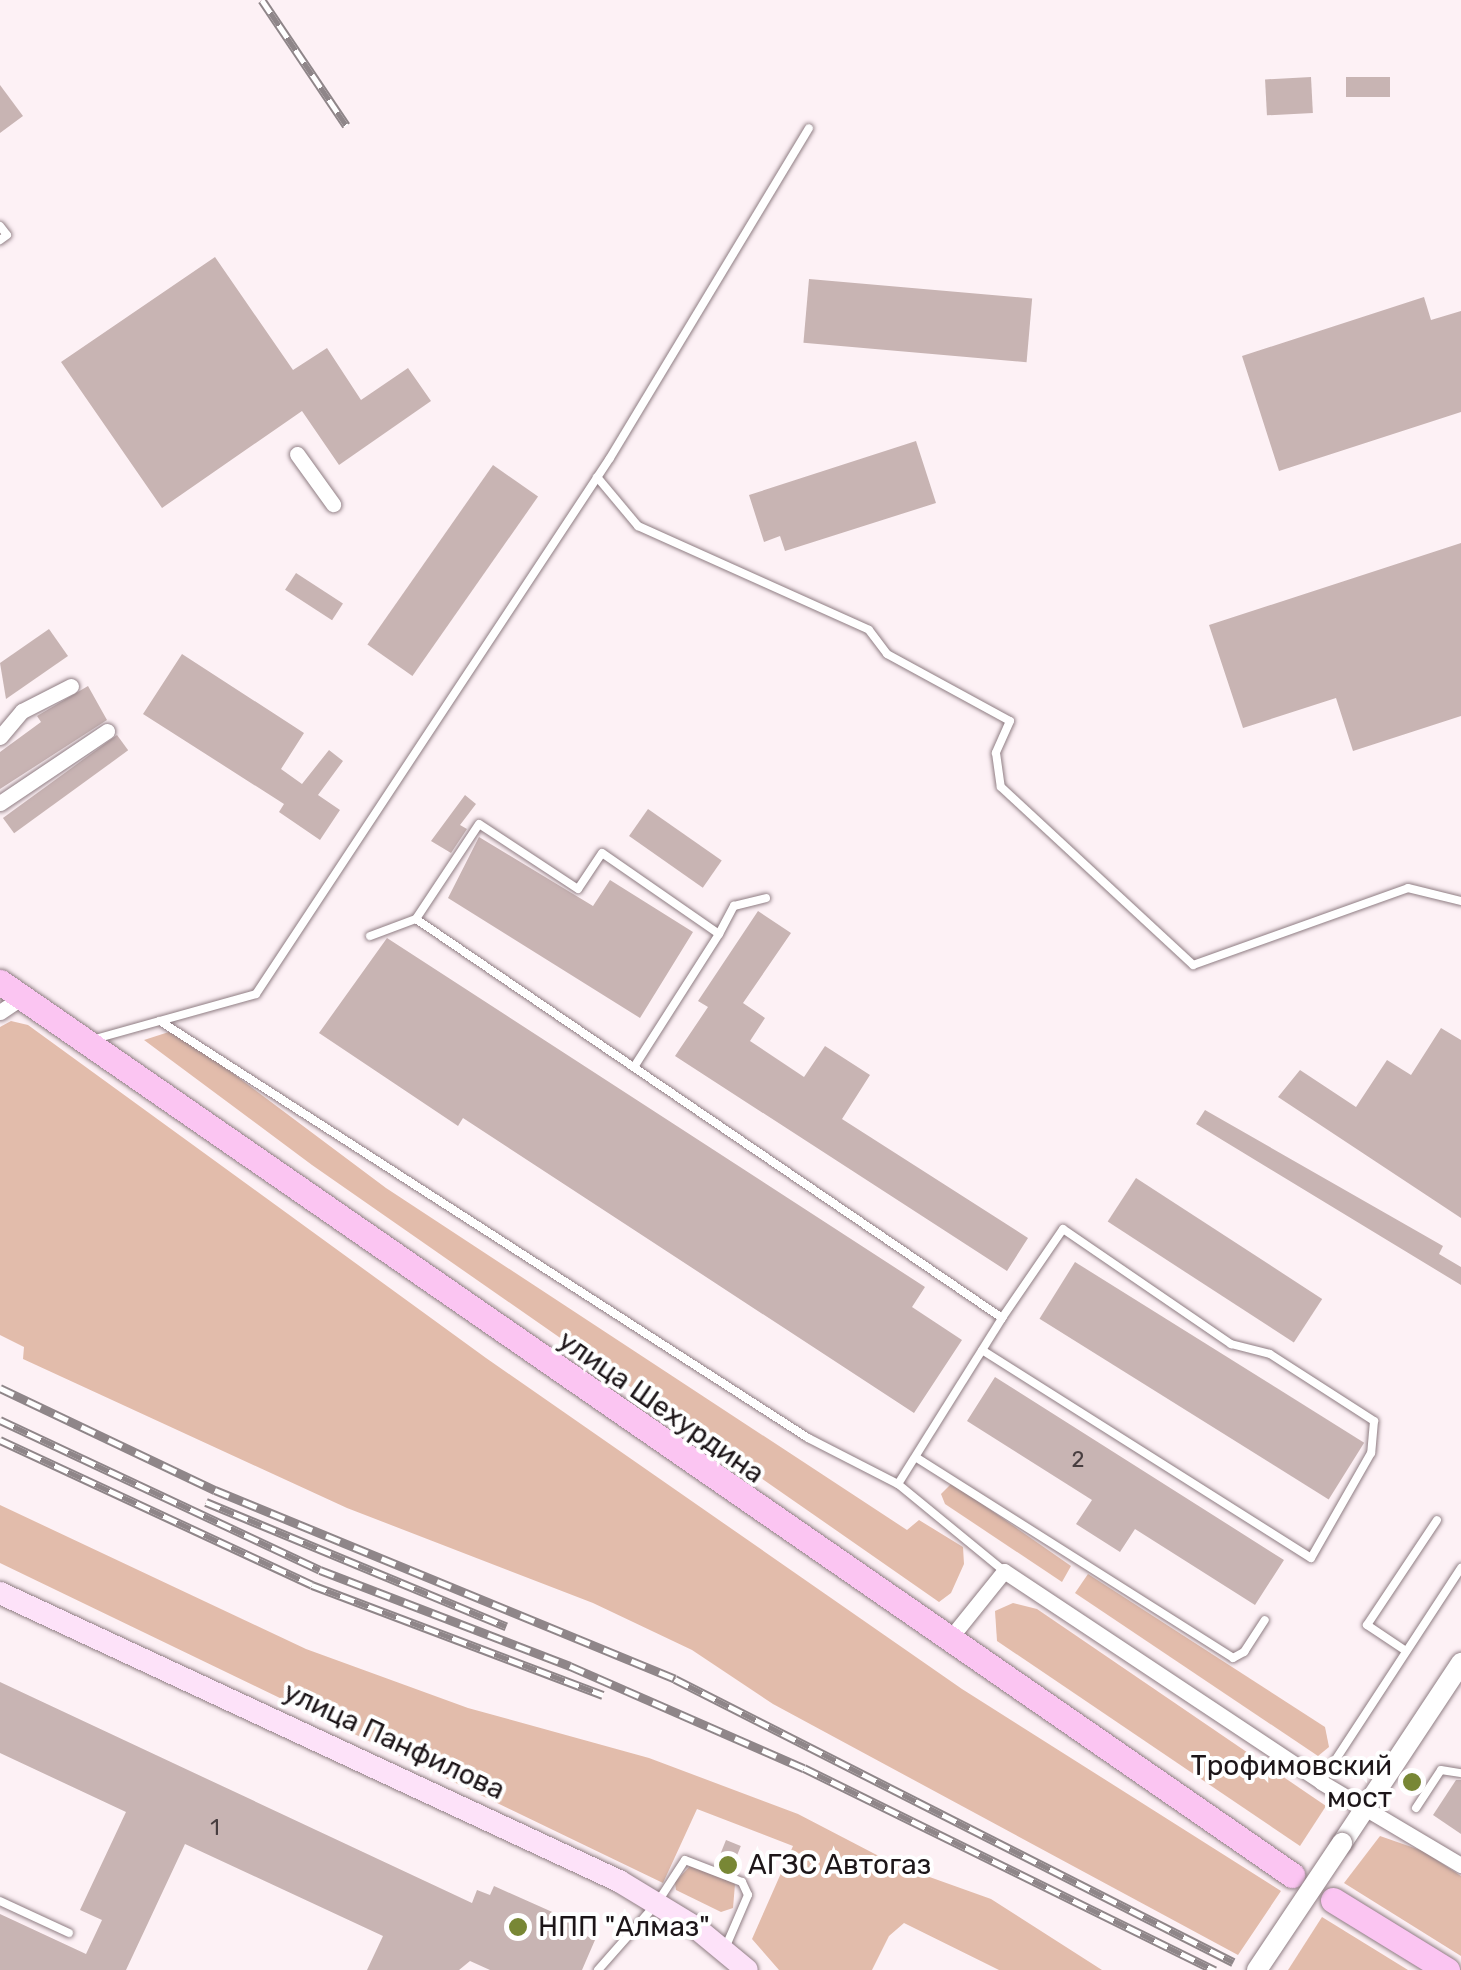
<!DOCTYPE html>
<meta charset="utf-8">
<style>
body{margin:0}
#map{position:relative;width:1461px;height:1970px;overflow:hidden;background:#fdf1f5;font-family:Rubik,sans-serif}
div>[style]{position:absolute}
.green>*{inset:0;background:#e2bcab}
.building>*{inset:0;background:#c8b4b3;transform-origin:0 0}
.roads{filter:drop-shadow(0 0 2px #8f7d83) drop-shadow(0 0 2px #8f7d83)}
.service>*{height:8px;margin:-4px;padding:0 4px;transform-origin:4px;border-radius:4px;background:#fff}
.minor>*{height:15px;margin:-7.5px;padding:0 7.5px;transform-origin:7.5px;border-radius:7.5px;background:#fff}
.tertiary>*{height:20px;margin:-10px;padding:0 10px;transform-origin:10px;border-radius:10px;background:#fff}
.secondary>*{height:22px;margin:-11px;padding:0 11px;transform-origin:11px;border-radius:11px;background:#fde2f9}
.primary>*{height:25px;margin:-12.5px;padding:0 12.5px;transform-origin:12.5px;border-radius:12.5px;background:#fbc5f2}
.rail>*{height:9px;margin-top:-4.5px;transform-origin:0;background:repeating-linear-gradient(90deg,#fff 0 15px,#8f8689 0 30px);box-sizing:border-box;border-block:2px solid #8f8689}
.bridges{filter:drop-shadow(0 0 2px #8f7d83) drop-shadow(0 0 2px #8f7d83)}
.tertiary-bridge>*{height:20px;margin:-10px;padding:0 10px;transform-origin:10px;border-radius:10px;background:#fff}
.dots>*{width:28px;height:28px;translate:-50% -50%;box-sizing:border-box;border:5px solid #fff;border-radius:50%}
span{translate:-50% -50%;white-space:nowrap;text-align:center;line-height:1.15;-webkit-text-stroke:8px #fff;paint-order:stroke}
.number-label{font-size:22px;color:#483e40}
.number-label span{-webkit-text-stroke-width:0}
.street-label{font-size:28px;color:#1d1619}
.poi-label{font-size:28px;color:#1d1619}
.right{translate:-100% -50%;text-align:right}
.left{translate:0 -50%;text-align:left}
</style>
<div id="map">
<div class="green">
<div style="clip-path:polygon(11px 1021px,28px 1025px,486px 1358px,962px 1689px,1281px 1891px,1238px 1955px,773px 1704px,692px 1650px,593px 1603px,347px 1508px,23px 1359px,24px 1347px,0 1335px,0 1027px)"></div>
<div style="clip-path:polygon(175px 1030px,386px 1188px,907px 1530px,919px 1520px,963px 1547px,964px 1564px,951px 1593px,939px 1602px,312px 1165px,144px 1040px)"></div>
<div style="clip-path:polygon(952px 1483px,1071px 1566px,1062px 1582px,945px 1504px,941px 1494px)"></div>
<div style="clip-path:polygon(0 1505px,306px 1649px,468px 1708px,649px 1758px,798px 1814px,896px 1865px,991px 1899px,1102px 1970px,999px 1970px,904px 1923px,889px 1936px,872px 1970px,779px 1970px,752px 1939px,793px 1846px,697px 1809px,663px 1883px,0 1563px)"></div>
<div style="clip-path:polygon(1088px 1574px,1325px 1727px,1329px 1747px,1318px 1756px,1075px 1593px)"></div>
<div style="clip-path:polygon(1013px 1603px,1037px 1609px,1326px 1806px,1300px 1846px,997px 1641px,995px 1611px)"></div>
<div style="clip-path:polygon(1380px 1836px,1423px 1851px,1461px 1876px,1461px 1956px,1344px 1883px)"></div>
<div style="clip-path:polygon(693px 1863px,735px 1884px,733px 1908px,721px 1912px,676px 1890px,675px 1882px)"></div>
<div style="clip-path:polygon(1322px 1917px,1408px 1970px,1288px 1970px)"></div>
</div>
<div class="building">
<div style="left:1311px;top:77px;width:36px;height:46px;rotate:87deg"></div>
<div style="left:1390px;top:77px;width:20px;height:44px;rotate:90deg"></div>
<div style="clip-path:polygon(0 85px,23px 116px,0 133px)"></div>
<div style="clip-path:polygon(215px 257px,293px 370px,327px 348px,361px 400px,408px 368px,431px 401px,339px 465px,302px 411px,162px 508px,61px 362px)"></div>
<div style="left:809px;top:279px;width:224px;height:64px;rotate:5deg"></div>
<div style="clip-path:polygon(1424px 297px,1431px 320px,1461px 311px,1461px 412px,1279px 471px,1242px 356px)"></div>
<div style="clip-path:polygon(916px 441px,936px 503px,785px 551px,780px 536px,764px 542px,749px 495px)"></div>
<div style="left:493px;top:465px;width:55px;height:219px;rotate:35deg"></div>
<div style="clip-path:polygon(1461px 543px,1461px 716px,1353px 751px,1336px 698px,1243px 728px,1209px 625px)"></div>
<div style="left:296px;top:573px;width:56px;height:20px;rotate:33deg"></div>
<div style="clip-path:polygon(49px 629px,68px 656px,6px 699px,0 663px)"></div>
<div style="clip-path:polygon(182px 654px,304px 733px,281px 769px,302px 784px,329px 750px,343px 761px,318px 795px,340px 810px,320px 840px,279px 812px,284px 804px,143px 714px)"></div>
<div style="clip-path:polygon(88px 686px,107px 720px,0 789px,0 752px,41px 722px,37px 716px)"></div>
<div style="left:117px;top:735px;width:19px;height:141px;rotate:54deg"></div>
<div style="clip-path:polygon(465px 795px,476px 804px,460px 825px,467px 829px,451px 853px,431px 841px)"></div>
<div style="left:648px;top:809px;width:90px;height:33px;rotate:35deg"></div>
<div style="clip-path:polygon(479px 837px,593px 906px,610px 880px,693px 932px,640px 1018px,448px 898px)"></div>
<div style="clip-path:polygon(758px 911px,791px 933px,743px 1003px,765px 1018px,750px 1041px,804px 1077px,825px 1046px,870px 1075px,842px 1119px,1028px 1238px,1007px 1271px,675px 1056px,708px 1007px,698px 1001px)"></div>
<div style="clip-path:polygon(387px 938px,925px 1287px,912px 1307px,962px 1340px,914px 1413px,463px 1118px,458px 1126px,319px 1033px)"></div>
<div style="clip-path:polygon(1441px 1028px,1461px 1040px,1461px 1218px,1278px 1097px,1300px 1070px,1356px 1107px,1387px 1060px,1411px 1075px)"></div>
<div style="clip-path:polygon(1205px 1110px,1443px 1246px,1439px 1254px,1461px 1267px,1461px 1285px,1196px 1124px)"></div>
<div style="left:1136px;top:1178px;width:222px;height:52px;rotate:33deg"></div>
<div style="left:1075px;top:1262px;width:341px;height:67px;rotate:32deg"></div>
<div style="clip-path:polygon(995px 1377px,1284px 1560px,1255px 1605px,1135px 1529px,1120px 1552px,1076px 1524px,1092px 1500px,967px 1421px)"></div>
<div style="clip-path:polygon(0 1682px,472px 1903px,477px 1890px,490px 1895px,494px 1886px,577px 1923px,574px 1930px,595px 1940px,582px 1970px,490px 1970px,470px 1961px,459px 1970px,367px 1970px,383px 1936px,185px 1844px,126px 1970px,0 1970px,0 1914px,86px 1954px,102px 1920px,80px 1910px,126px 1812px,0 1753px)"></div>
<div style="clip-path:polygon(1456px 1780px,1461px 1780px,1461px 1834px,1433px 1815px)"></div>
<div style="left:726px;top:1840px;width:16px;height:23px;rotate:22deg"></div>
</div>
<div class="roads">
<div class="service">
<div style="left:0;top:226px;width:11px;rotate:52deg"></div>
<div style="left:7px;top:235px;width:9px;rotate:144deg"></div>
<div style="left:597px;top:477px;width:64px;rotate:50.1deg"></div>
<div style="left:638px;top:526px;width:253px;rotate:24.2deg"></div>
<div style="left:869px;top:630px;width:30px;rotate:53deg"></div>
<div style="left:887px;top:654px;width:140px;rotate:28.6deg"></div>
<div style="left:1010px;top:721px;width:35px;rotate:114deg"></div>
<div style="left:996px;top:753px;width:34px;rotate:82deg"></div>
<div style="left:1001px;top:787px;width:262px;rotate:42.8deg"></div>
<div style="left:1193px;top:965px;width:228px;rotate:-19.7deg"></div>
<div style="left:1408px;top:888px;width:55px;rotate:13.8deg"></div>
<div style="left:719px;top:934px;width:32px;rotate:-62deg"></div>
<div style="left:734px;top:906px;width:33px;rotate:-14deg"></div>
<div style="left:370px;top:936px;width:49px;rotate:-20.3deg"></div>
<div style="left:160px;top:1021px;width:771px;rotate:32.76deg"></div>
<div style="left:808px;top:1438px;width:101px;rotate:27.1deg"></div>
<div style="left:898px;top:1484px;width:137px;rotate:39.4deg"></div>
<div style="left:95px;top:1039px;width:167px;rotate:-15.6deg"></div>
<div style="left:256px;top:994px;width:642px;rotate:-56.56deg"></div>
<div style="left:610px;top:458px;width:385px;rotate:-58.9deg"></div>
<div style="left:634px;top:1067px;width:158px;rotate:-57.4deg"></div>
<div style="left:719px;top:934px;width:142px;rotate:-145.3deg"></div>
<div style="left:602px;top:853px;width:43px;rotate:123.7deg"></div>
<div style="left:578px;top:889px;width:118px;rotate:-146.7deg"></div>
<div style="left:479px;top:824px;width:114px;rotate:123.6deg"></div>
<div style="left:416px;top:919px;width:709px;rotate:34.25deg"></div>
<div style="left:917px;top:1458px;width:374px;rotate:32.3deg"></div>
<div style="left:1233px;top:1658px;width:13px;rotate:-29deg"></div>
<div style="left:1244px;top:1652px;width:38px;rotate:-57deg"></div>
<div style="left:898px;top:1484px;width:196px;rotate:-57.9deg"></div>
<div style="left:1002px;top:1318px;width:108px;rotate:-55.6deg"></div>
<div style="left:1063px;top:1229px;width:204px;rotate:34.4deg"></div>
<div style="left:1231px;top:1344px;width:40px;rotate:14.4deg"></div>
<div style="left:1270px;top:1354px;width:124px;rotate:32.8deg"></div>
<div style="left:1374px;top:1421px;width:32px;rotate:95deg"></div>
<div style="left:1371px;top:1453px;width:121px;rotate:119.7deg"></div>
<div style="left:1311px;top:1558px;width:389px;rotate:-147.7deg"></div>
<div style="left:1406px;top:1651px;width:47px;rotate:-146.3deg"></div>
<div style="left:1367px;top:1625px;width:126px;rotate:-56.3deg"></div>
<div style="left:1321px;top:1782px;width:256px;rotate:-56.8deg"></div>
<div style="left:1416px;top:1808px;width:45px;rotate:-56.7deg"></div>
<div style="left:1441px;top:1770px;width:20px;rotate:9deg"></div>
<div style="left:0;top:1901px;width:76px;rotate:24.9deg"></div>
<div style="left:598px;top:1970px;width:89px;rotate:-48.6deg"></div>
<div style="left:657px;top:1903px;width:51px;rotate:-56.9deg"></div>
<div style="left:685px;top:1860px;width:61px;rotate:21.1deg"></div>
<div style="left:742px;top:1882px;width:14px;rotate:65deg"></div>
<div style="left:748px;top:1895px;width:56px;rotate:113.3deg"></div>
</div>
<div class="minor">
<div style="left:297px;top:454px;width:62px;rotate:54.2deg"></div>
<div style="left:0;top:737px;width:34px;rotate:-50deg"></div>
<div style="left:22px;top:711px;width:55px;rotate:-27deg"></div>
<div style="left:0;top:803px;width:129px;rotate:-33.9deg"></div>
<div style="left:0;top:1012px;width:25px;rotate:-34deg"></div>
<div style="left:947px;top:1642px;width:91px;rotate:-51.2deg"></div>
<div style="left:1004px;top:1571px;width:381px;rotate:33.6deg"></div>
<div style="left:1321px;top:1782px;width:163px;rotate:30.7deg"></div>
</div>
<div class="tertiary">
<div style="left:1342px;top:1843px;width:216px;rotate:-56.5deg"></div>
</div>
<div class="secondary">
<div style="left:0;top:1593px;width:683px;rotate:24.95deg"></div>
<div style="left:619px;top:1881px;width:89px;rotate:31.2deg"></div>
<div style="left:695px;top:1927px;width:67px;rotate:39.6deg"></div>
</div>
<div class="primary">
<div style="left:0;top:982px;width:1571px;rotate:34.65deg"></div>
<div style="left:1333px;top:1900px;width:134px;rotate:31.6deg"></div>
</div>
</div>
<div class="rail">
<div style="left:262px;top:0;width:151px;rotate:56.1deg"></div>
<div style="left:0;top:1388px;width:238px;rotate:25.4deg"></div>
<div style="left:215px;top:1490px;width:497px;rotate:22.3deg"></div>
<div style="left:675px;top:1679px;width:626px;rotate:26.89deg"></div>
<div style="left:0;top:1420px;width:353px;rotate:25.1deg"></div>
<div style="left:320px;top:1570px;width:268px;rotate:21deg"></div>
<div style="left:570px;top:1666px;width:255px;rotate:23.6deg"></div>
<div style="left:804px;top:1768px;width:458px;rotate:26.2deg"></div>
<div style="left:0;top:1440px;width:344px;rotate:24.9deg"></div>
<div style="left:312px;top:1585px;width:311px;rotate:20.7deg"></div>
<div style="left:206px;top:1502px;width:325px;rotate:22.5deg"></div>
</div>
<div class="bridges">
<div class="tertiary-bridge">
<div style="left:1257px;top:1970px;width:153px;rotate:-56.2deg"></div>
</div>
</div>
<div class="dots">
<div style="left:1412px;top:1782px;background:#788735"></div>
<div style="left:728px;top:1865px;background:#788735"></div>
<div style="left:518px;top:1927px;background:#788735"></div>
</div>
<div class="number-label">
<span style="left:1078px;top:1460px">2</span>
<span style="left:215px;top:1828px">1</span>
</div>
<div class="street-label">
<span style="left:661px;top:1407px;rotate:35deg">улица Шехурдина</span>
<span style="left:394px;top:1741px;rotate:25deg">улица Панфилова</span>
</div>
<div class="poi-label">
<span class="right" style="left:1392px;top:1782px">Трофимовский<br>мост</span>
<span class="left" style="left:748px;top:1865px">АГЗС Автогаз</span>
<span class="left" style="left:538px;top:1927px">НПП "Алмаз"</span>
</div>
</div>
